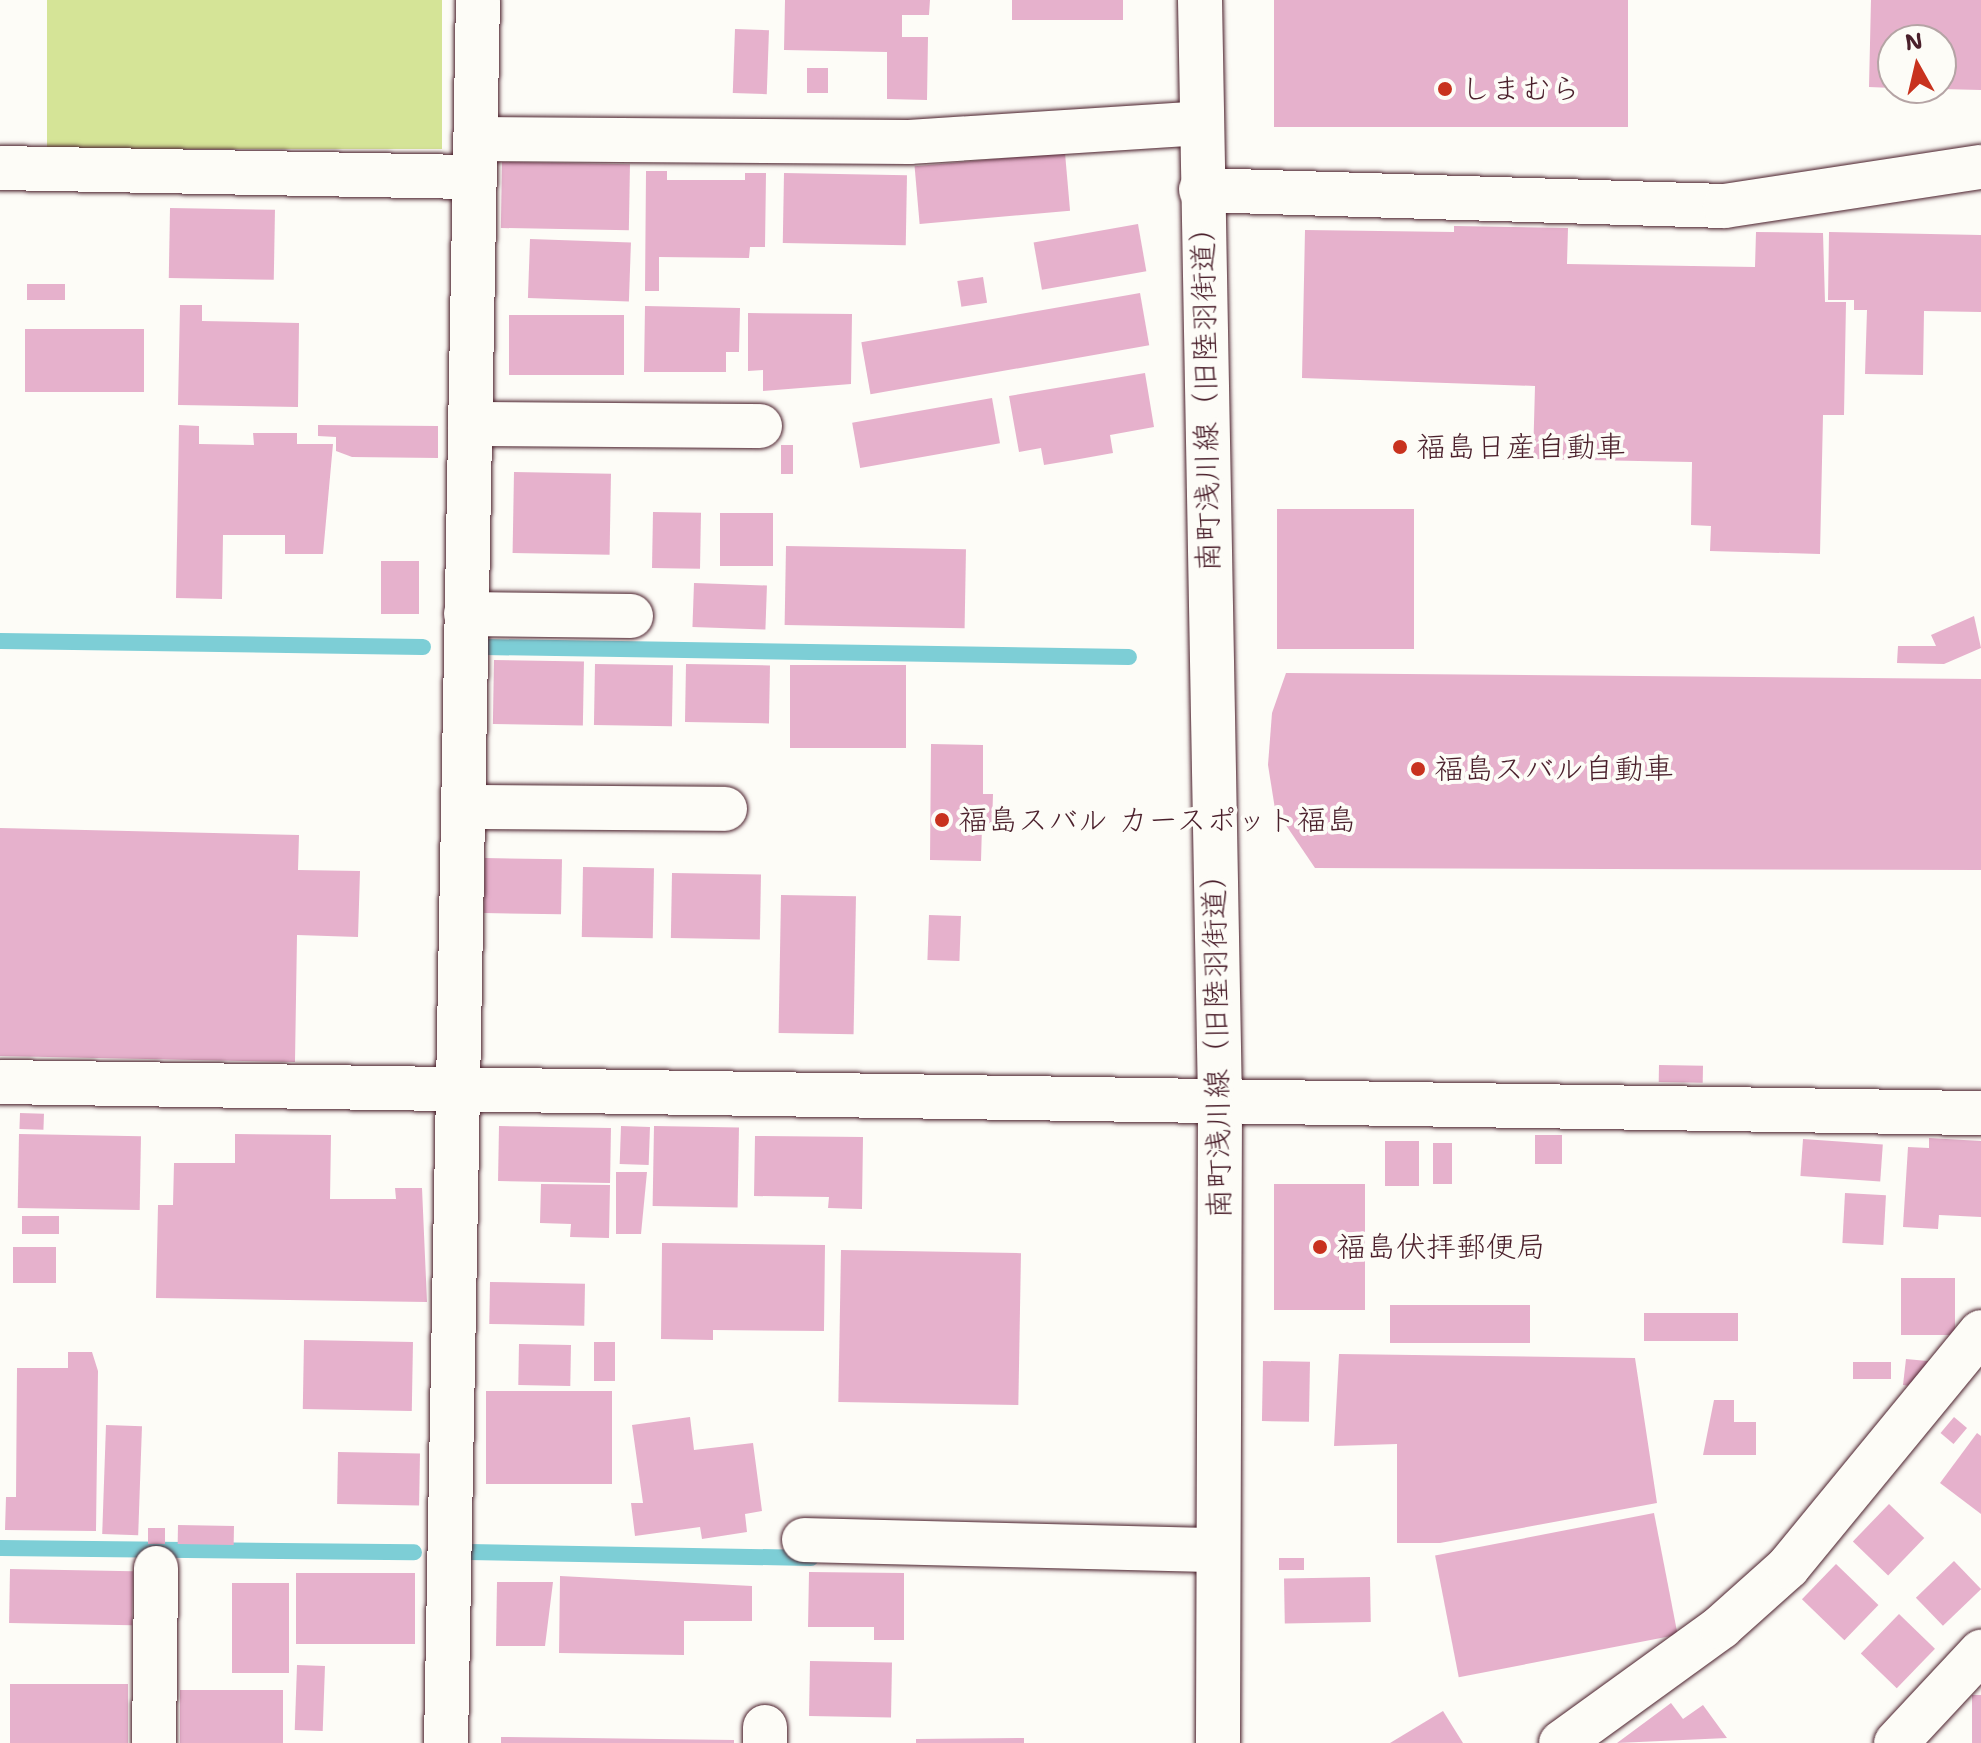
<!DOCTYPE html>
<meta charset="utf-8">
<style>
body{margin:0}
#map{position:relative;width:1981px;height:1743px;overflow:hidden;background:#fdfcf7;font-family:"Shantell Sans","Klee One",sans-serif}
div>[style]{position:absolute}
.green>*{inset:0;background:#d5e497;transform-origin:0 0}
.stream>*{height:16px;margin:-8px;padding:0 8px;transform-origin:8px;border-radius:8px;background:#7dced6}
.building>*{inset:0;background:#e6b1cc;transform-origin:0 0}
.roads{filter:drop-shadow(0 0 2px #4a1f2b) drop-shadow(0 0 2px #4a1f2b)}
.minor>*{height:44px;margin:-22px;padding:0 22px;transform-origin:22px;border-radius:22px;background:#fdfcf7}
.tertiary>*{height:44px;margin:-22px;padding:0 22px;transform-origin:22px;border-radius:22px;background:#fdfcf7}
.dots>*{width:22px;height:22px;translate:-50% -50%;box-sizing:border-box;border:4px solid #fdfcf7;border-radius:50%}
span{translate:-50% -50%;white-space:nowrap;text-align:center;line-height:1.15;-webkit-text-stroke:8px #fdfcf7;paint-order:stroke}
.poi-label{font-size:30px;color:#4a1f2b}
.left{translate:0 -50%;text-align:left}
.street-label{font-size:30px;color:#4a1f2b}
.north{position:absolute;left:1877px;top:24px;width:80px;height:80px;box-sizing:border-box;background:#fdfcf7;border:2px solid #b5a4a5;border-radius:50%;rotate:352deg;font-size:22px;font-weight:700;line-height:32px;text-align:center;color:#4a1f2b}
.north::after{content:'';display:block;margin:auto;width:28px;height:36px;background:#c8321e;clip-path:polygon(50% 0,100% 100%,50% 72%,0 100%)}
</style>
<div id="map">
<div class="green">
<div style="left:47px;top:0;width:395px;height:149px"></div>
</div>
<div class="stream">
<div style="left:0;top:641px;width:423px;rotate:0.8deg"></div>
<div style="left:485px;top:647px;width:644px;rotate:0.89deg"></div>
<div style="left:0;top:1548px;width:414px;rotate:0.6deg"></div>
<div style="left:469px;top:1552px;width:342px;rotate:1deg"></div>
</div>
<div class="building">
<div style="clip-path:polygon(785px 0,930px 0,929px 15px,902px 15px,902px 37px,928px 37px,927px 100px,887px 99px,887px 52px,784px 50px)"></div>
<div style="left:1012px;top:0;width:111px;height:20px"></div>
<div style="left:1274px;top:0;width:354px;height:127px"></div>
<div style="clip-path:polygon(1871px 0,1981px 0,1981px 90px,1941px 89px,1941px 40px,1893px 40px,1893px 88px,1869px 87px)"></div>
<div style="left:735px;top:29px;width:34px;height:64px;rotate:2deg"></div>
<div style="left:828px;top:68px;width:25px;height:21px;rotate:90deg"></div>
<div style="left:1065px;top:153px;width:58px;height:151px;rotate:85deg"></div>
<div style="left:502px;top:162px;width:128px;height:66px;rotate:1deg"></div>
<div style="clip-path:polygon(646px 171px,667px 171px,667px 180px,745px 180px,745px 173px,766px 173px,765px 247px,750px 247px,749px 258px,659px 257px,659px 291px,645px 291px)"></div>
<div style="left:784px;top:173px;width:123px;height:70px;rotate:1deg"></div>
<div style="left:170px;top:208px;width:105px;height:70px;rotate:1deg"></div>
<div style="left:1138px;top:224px;width:48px;height:106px;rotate:80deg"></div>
<div style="clip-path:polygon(1454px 226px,1568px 228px,1567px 264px,1755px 267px,1756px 232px,1823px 233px,1825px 302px,1846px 302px,1844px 415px,1823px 415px,1820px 554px,1710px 551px,1711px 526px,1691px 525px,1692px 462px,1533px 459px,1535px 386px,1302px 378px,1305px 230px,1454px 232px)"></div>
<div style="clip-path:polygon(1829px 232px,1981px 235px,1981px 312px,1924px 311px,1923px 375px,1865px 374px,1867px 310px,1854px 310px,1854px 300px,1828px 300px)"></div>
<div style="left:530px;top:239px;width:101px;height:59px;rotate:2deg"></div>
<div style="left:983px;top:277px;width:26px;height:26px;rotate:81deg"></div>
<div style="left:27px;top:284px;width:38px;height:16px"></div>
<div style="left:1140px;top:293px;width:53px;height:283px;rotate:80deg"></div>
<div style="clip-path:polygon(180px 305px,202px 305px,202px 321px,299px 323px,298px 407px,178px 405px)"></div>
<div style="clip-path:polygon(645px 306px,740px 308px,739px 352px,726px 352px,726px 372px,644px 372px)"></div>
<div style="clip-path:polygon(748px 313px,852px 314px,851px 384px,763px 391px,763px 370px,748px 371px)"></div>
<div style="left:509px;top:315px;width:115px;height:60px"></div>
<div style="left:25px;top:329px;width:119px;height:63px"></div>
<div style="clip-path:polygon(1145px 373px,1154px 427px,1110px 435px,1113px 453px,1074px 460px,1044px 465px,1041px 448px,1019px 452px,1009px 396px)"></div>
<div style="left:992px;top:398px;width:46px;height:142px;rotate:80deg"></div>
<div style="clip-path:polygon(179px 425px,199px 426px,199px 444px,254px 445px,253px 433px,297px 433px,297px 444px,333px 444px,323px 554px,285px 554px,285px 535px,223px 535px,222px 599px,176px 598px)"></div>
<div style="clip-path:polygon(318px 425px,438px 426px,438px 458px,352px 457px,336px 451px,336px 437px,318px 436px)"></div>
<div style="left:781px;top:445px;width:12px;height:29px"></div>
<div style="left:514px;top:472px;width:97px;height:81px;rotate:1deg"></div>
<div style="left:1277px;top:509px;width:137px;height:140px"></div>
<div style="left:653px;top:512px;width:48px;height:56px;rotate:1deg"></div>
<div style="left:720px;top:513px;width:53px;height:53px"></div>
<div style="left:786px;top:546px;width:180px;height:79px;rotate:1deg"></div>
<div style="left:381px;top:561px;width:38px;height:53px"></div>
<div style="left:694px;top:583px;width:73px;height:44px;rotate:2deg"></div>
<div style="clip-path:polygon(1974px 616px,1981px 648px,1944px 664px,1897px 663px,1898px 646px,1936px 646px,1931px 635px)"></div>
<div style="left:494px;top:660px;width:90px;height:64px;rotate:1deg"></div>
<div style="left:595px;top:664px;width:78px;height:61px;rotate:1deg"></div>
<div style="left:686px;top:664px;width:84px;height:58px;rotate:1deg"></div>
<div style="left:790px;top:665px;width:116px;height:83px"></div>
<div style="clip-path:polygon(1286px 673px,1981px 679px,1981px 870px,1315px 868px,1275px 809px,1268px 765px,1272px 713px)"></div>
<div style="clip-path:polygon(931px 744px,983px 745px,983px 794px,993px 794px,992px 827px,982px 826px,981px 861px,930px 860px)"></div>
<div style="clip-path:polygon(0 828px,299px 835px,298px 870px,360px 871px,358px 937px,297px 935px,295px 1062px,0 1056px)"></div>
<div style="left:485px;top:858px;width:77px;height:55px;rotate:1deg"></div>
<div style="left:583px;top:867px;width:71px;height:70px;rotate:1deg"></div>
<div style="left:672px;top:873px;width:89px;height:65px;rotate:1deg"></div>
<div style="left:781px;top:895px;width:75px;height:138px;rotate:1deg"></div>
<div style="left:929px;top:915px;width:32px;height:45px;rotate:2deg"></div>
<div style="left:1659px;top:1065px;width:44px;height:17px;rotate:1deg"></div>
<div style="left:20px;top:1113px;width:24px;height:16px;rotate:2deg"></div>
<div style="left:499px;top:1126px;width:112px;height:55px;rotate:1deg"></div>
<div style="left:621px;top:1126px;width:29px;height:38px;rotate:2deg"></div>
<div style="left:654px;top:1126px;width:85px;height:80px;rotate:1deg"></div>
<div style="left:19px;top:1134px;width:122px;height:74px;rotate:1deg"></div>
<div style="clip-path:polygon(235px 1134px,331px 1135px,330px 1199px,396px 1199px,395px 1188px,422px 1188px,427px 1302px,156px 1298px,158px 1205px,173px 1205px,174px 1163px,235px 1163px)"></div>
<div style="left:1535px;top:1135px;width:27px;height:29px"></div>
<div style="clip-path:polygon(755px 1136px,863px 1137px,862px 1209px,828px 1208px,829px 1197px,754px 1196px)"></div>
<div style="clip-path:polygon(1929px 1138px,1981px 1141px,1981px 1217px,1939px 1215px,1938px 1229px,1903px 1227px,1908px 1147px,1929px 1148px)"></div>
<div style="left:1803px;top:1139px;width:80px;height:37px;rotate:4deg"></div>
<div style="left:1385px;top:1141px;width:34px;height:45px"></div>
<div style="left:1433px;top:1143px;width:19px;height:41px"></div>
<div style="clip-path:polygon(616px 1172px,647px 1172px,641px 1234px,616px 1234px)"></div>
<div style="clip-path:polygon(541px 1184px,610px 1185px,609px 1238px,570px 1237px,571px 1224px,540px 1223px)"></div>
<div style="left:1274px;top:1184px;width:91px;height:126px"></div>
<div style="left:1845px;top:1193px;width:41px;height:50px;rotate:3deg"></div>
<div style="left:22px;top:1216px;width:37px;height:18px"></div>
<div style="clip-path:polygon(662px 1243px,825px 1245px,824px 1331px,713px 1330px,713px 1340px,661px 1339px)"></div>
<div style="left:13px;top:1247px;width:43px;height:36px"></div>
<div style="left:841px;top:1250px;width:180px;height:152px;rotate:1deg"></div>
<div style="left:1955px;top:1278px;width:57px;height:54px;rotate:90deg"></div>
<div style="left:490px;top:1282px;width:95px;height:42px;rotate:1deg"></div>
<div style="left:1390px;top:1305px;width:140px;height:38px"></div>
<div style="left:1644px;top:1313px;width:94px;height:28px"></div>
<div style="left:304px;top:1340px;width:109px;height:69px;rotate:1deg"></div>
<div style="left:594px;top:1342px;width:21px;height:39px"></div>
<div style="left:519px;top:1344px;width:52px;height:41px;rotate:1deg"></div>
<div style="clip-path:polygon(68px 1352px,92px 1352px,98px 1371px,96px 1531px,5px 1530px,6px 1497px,16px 1497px,17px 1368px,68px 1368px)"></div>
<div style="clip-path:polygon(1339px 1354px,1635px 1358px,1657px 1503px,1440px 1543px,1397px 1543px,1397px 1444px,1334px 1446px)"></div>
<div style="clip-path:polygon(1906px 1359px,1938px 1362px,1918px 1387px,1903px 1385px)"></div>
<div style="left:1263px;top:1361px;width:47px;height:60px;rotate:1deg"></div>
<div style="left:1853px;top:1362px;width:38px;height:17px"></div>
<div style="left:486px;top:1391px;width:126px;height:93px"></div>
<div style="clip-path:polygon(1714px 1400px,1734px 1400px,1734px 1422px,1756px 1422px,1756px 1455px,1703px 1455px)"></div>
<div style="clip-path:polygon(690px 1417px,694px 1450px,753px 1443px,762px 1511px,745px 1514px,747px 1532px,702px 1539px,700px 1527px,635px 1536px,631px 1503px,643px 1503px,632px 1425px)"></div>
<div style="left:1954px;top:1417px;width:17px;height:21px;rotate:40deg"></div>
<div style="left:106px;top:1425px;width:36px;height:109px;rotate:2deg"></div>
<div style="clip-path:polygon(1977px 1433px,1981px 1436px,1981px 1514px,1940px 1483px)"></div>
<div style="left:338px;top:1452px;width:82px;height:52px;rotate:1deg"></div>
<div style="left:1889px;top:1504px;width:49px;height:52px;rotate:44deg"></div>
<div style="left:1654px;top:1513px;width:124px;height:223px;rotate:79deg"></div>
<div style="left:178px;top:1525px;width:56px;height:19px;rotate:1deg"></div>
<div style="left:148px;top:1528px;width:17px;height:16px"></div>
<div style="left:1304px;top:1558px;width:12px;height:25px;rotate:90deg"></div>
<div style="left:1954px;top:1561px;width:39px;height:53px;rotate:46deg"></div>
<div style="left:1836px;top:1564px;width:59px;height:49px;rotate:44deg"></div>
<div style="left:10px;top:1569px;width:123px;height:54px;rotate:1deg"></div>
<div style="clip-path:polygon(809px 1572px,904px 1573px,904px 1640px,874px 1640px,874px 1627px,808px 1627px)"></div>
<div style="left:296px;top:1573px;width:119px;height:71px"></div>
<div style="clip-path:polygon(560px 1576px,752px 1586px,752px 1621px,684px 1621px,684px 1655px,559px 1653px)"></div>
<div style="left:1370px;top:1577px;width:45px;height:86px;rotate:89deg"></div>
<div style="clip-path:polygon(497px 1582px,553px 1582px,545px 1646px,496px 1646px)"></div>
<div style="left:232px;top:1583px;width:57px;height:90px"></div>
<div style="left:1899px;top:1614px;width:50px;height:55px;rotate:44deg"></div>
<div style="left:810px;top:1661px;width:82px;height:55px;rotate:1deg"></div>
<div style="left:297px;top:1665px;width:28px;height:65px;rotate:2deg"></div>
<div style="left:10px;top:1684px;width:118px;height:59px"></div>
<div style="left:180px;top:1690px;width:103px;height:53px"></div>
<div style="left:1972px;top:1695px;width:9px;height:48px"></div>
<div style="clip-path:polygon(1671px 1703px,1683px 1719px,1703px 1705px,1727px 1738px,1617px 1743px)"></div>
<div style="clip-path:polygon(1443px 1711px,1463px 1743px,1390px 1743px)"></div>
<div style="clip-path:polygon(501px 1737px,734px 1740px,734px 1743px,501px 1743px)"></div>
<div style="clip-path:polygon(1024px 1738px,1024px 1743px,916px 1743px,916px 1739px)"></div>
</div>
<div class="roads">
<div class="minor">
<div style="left:476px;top:139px;width:433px;rotate:0.4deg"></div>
<div style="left:909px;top:142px;width:293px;rotate:-3.7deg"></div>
<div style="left:0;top:168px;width:475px;rotate:1.1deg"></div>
<div style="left:1201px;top:190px;width:524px;rotate:1.75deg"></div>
<div style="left:1725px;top:206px;width:259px;rotate:-8.7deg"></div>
<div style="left:470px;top:424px;width:290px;rotate:0.4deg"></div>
<div style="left:466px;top:614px;width:165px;rotate:0.7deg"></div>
<div style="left:467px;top:807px;width:258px;rotate:0.4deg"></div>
<div style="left:0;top:1082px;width:1981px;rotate:0.9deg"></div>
<div style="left:804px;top:1540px;width:414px;rotate:1.4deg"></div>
<div style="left:154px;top:1743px;width:175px;rotate:-89.3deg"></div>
<div style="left:446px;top:1743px;width:1743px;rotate:-88.95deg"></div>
<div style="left:765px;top:1743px;width:16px;rotate:-90deg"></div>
<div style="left:1561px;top:1743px;width:198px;rotate:-35.9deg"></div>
<div style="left:1721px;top:1627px;width:90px;rotate:-41.8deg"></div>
<div style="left:1788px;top:1567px;width:304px;rotate:-50.6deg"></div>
<div style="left:1896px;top:1743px;width:125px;rotate:-47deg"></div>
</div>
<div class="tertiary">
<div style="left:1200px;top:0;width:1104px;rotate:88.96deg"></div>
<div style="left:1220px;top:1104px;width:639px;rotate:90.18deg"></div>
</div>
</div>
<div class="dots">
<div style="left:1445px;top:89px;background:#c8321e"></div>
<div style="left:1400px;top:447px;background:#c8321e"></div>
<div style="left:1418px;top:769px;background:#c8321e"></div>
<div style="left:942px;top:820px;background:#c8321e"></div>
<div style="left:1320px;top:1247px;background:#c8321e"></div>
</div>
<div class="poi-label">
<span class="left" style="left:1461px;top:89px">しまむら</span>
<span class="left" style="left:1416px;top:447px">福島日産自動車</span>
<span class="left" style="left:1434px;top:769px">福島スバル自動車</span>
<span class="left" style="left:958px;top:820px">福島スバル カースポット福島</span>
<span class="left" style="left:1336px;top:1247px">福島伏拝郵便局</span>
</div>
<div class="street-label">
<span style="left:1206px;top:392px;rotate:-91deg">南町浅川線（旧陸羽街道）</span>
<span style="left:1217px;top:1039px;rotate:-91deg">南町浅川線（旧陸羽街道）</span>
</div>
<div class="north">N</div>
</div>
